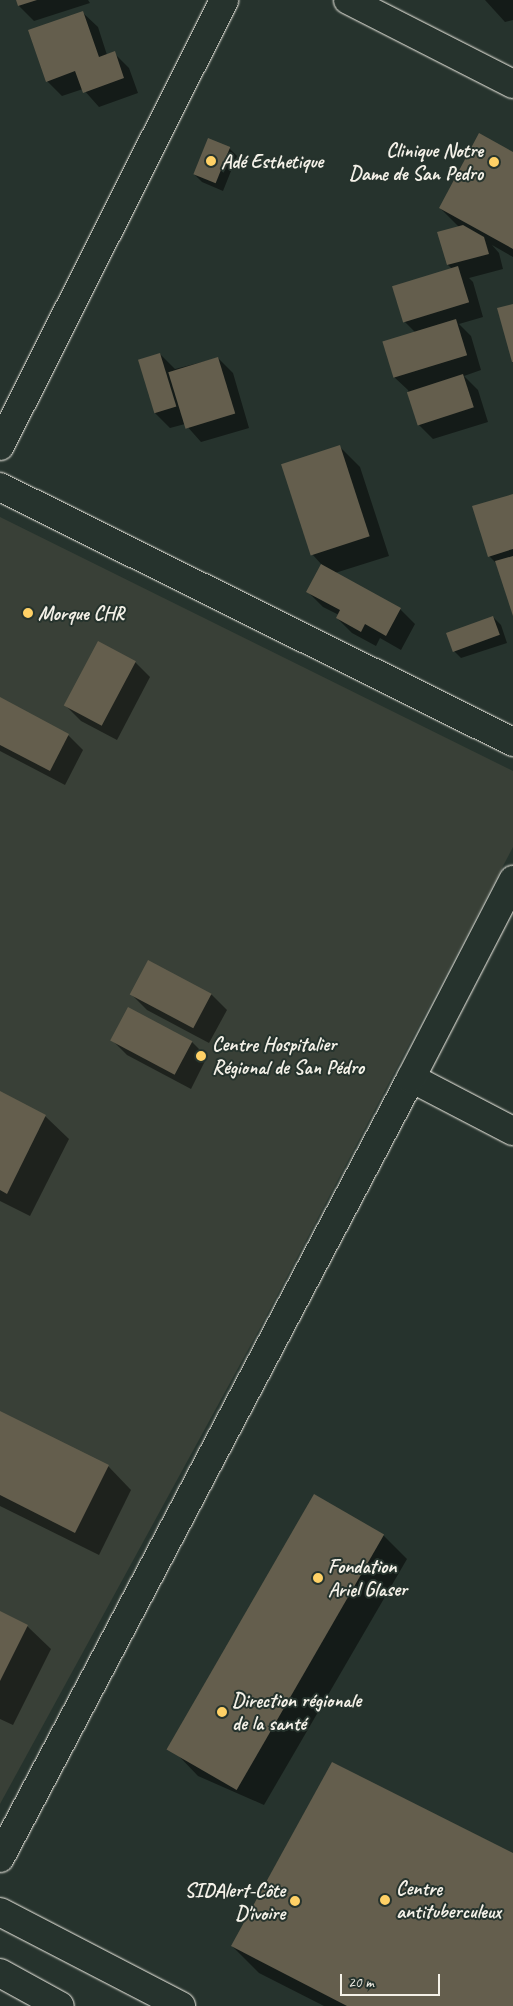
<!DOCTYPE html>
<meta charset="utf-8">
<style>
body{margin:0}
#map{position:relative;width:513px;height:2006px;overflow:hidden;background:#26332d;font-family:Caveat,sans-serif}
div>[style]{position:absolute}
.built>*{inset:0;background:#394037}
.shadow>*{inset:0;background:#0007}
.building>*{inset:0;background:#645e4d;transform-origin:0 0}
.roads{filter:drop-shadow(0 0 1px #f4f1e8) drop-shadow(0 0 1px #f4f1e8)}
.minor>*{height:28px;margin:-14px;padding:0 14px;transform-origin:14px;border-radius:14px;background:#26332d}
.tertiary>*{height:28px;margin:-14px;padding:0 14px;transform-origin:14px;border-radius:14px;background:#26332d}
.dots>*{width:14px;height:14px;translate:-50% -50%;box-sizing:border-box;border:2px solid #26332d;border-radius:50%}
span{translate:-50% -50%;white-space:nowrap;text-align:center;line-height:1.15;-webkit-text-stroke:4px #26332d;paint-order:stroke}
.poi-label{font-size:20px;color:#f4f1e8;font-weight:700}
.right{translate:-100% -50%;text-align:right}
.left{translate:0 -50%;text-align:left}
.scale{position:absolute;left:340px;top:1974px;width:100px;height:22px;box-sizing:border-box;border:2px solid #f4f1e8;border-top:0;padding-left:6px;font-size:15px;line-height:18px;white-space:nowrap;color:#f4f1e8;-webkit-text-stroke:4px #26332d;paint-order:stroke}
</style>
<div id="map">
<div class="built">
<div style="clip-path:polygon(0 517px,513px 771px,513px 847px,260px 1328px,0 1804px)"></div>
</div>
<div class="shadow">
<div style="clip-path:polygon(17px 0,88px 0,90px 3px,34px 21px,19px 6px)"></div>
<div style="clip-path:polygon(485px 0,513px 0,513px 20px,505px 22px)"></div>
<div style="clip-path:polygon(82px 12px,98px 27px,107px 55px,114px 53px,129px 68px,138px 93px,99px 107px,83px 89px,62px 96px,47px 81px)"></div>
<div style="clip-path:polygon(229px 148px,237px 156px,223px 191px,202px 182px,194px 174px)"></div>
<div style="clip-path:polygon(513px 153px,513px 257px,492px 245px,499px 253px,503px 269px,469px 278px,473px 282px,483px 317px,459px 324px,471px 336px,481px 370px,464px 376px,478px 390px,488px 422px,433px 439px,418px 424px,408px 390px,394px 377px,416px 333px,404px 321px,452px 269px,448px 265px,439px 233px,459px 227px,440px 208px)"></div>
<div style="clip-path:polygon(160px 354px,175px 369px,218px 358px,233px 373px,249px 428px,201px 442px,185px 424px,170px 428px,155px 413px)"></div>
<div style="clip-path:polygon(339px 446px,360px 467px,389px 556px,335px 573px,400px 609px,415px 624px,401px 650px,380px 638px,376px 646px,352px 633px,337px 618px,339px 615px,323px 607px,308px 592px,322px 565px,312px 554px)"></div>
<div style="clip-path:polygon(513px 495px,513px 613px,497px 564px,489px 556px)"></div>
<div style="clip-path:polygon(493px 617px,501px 625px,507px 643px,461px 658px,453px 650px)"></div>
<div style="clip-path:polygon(135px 662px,150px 677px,117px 740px,81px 721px,66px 706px)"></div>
<div style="clip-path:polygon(0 701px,68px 735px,83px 750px,65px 785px,0 751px)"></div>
<div style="clip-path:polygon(149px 962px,212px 995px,227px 1010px,209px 1043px,147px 1010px,132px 995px)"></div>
<div style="clip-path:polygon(128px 1009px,192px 1042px,207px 1057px,191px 1089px,127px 1055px,112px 1040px)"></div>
<div style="clip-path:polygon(0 1092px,45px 1116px,69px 1139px,30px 1216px,0 1201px)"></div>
<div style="clip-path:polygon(0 1412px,108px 1466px,131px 1490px,99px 1555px,0 1506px)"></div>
<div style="clip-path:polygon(383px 1535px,407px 1559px,264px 1805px,198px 1776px,175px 1752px)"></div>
<div style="clip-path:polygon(0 1612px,27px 1626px,51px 1649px,13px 1725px,0 1719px)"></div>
<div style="clip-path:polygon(513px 1855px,513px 2006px,324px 2006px,259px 1973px,232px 1946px)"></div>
</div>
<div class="building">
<div style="clip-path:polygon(16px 0,37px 0,18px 6px)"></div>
<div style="clip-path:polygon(83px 11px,99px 57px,115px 51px,124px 78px,83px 93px,75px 71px,46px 82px,28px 30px)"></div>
<div style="clip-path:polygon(479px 133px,513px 152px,513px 249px,439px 208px)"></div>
<div style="left:208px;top:138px;width:24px;height:39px;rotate:22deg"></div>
<div style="clip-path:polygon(463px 225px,484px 237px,489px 254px,447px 265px,437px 232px)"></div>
<div style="left:458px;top:266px;width:38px;height:69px;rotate:73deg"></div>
<div style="clip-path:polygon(513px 304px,513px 362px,512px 362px,497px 308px)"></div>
<div style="left:456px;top:319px;width:38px;height:77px;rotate:73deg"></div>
<div style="left:160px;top:353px;width:56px;height:23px;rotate:73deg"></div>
<div style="left:218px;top:357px;width:59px;height:52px;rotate:73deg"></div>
<div style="left:463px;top:374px;width:35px;height:59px;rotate:72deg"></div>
<div style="left:340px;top:445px;width:96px;height:62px;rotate:72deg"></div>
<div style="clip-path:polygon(513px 494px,513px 549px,488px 557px,472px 506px)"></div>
<div style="clip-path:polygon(513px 556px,513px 616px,495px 561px)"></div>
<div style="clip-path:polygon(321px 564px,401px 608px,386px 636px,365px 624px,361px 632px,336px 618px,340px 610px,306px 592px)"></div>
<div style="left:493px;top:616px;width:20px;height:50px;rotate:70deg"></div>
<div style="left:98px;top:641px;width:43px;height:73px;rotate:28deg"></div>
<div style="clip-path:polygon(0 697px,69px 734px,50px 771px,0 745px)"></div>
<div style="left:148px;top:960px;width:72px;height:39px;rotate:28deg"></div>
<div style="left:128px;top:1007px;width:73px;height:38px;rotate:28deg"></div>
<div style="clip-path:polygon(0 1091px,46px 1115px,7px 1194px,0 1190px)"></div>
<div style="clip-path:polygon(0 1411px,109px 1465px,75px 1533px,0 1495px)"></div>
<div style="left:314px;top:1494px;width:81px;height:295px;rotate:30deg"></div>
<div style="clip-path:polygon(0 1611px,28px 1625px,0 1681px)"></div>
<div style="clip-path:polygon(332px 1762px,513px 1853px,513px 2006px,347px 2006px,231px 1946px)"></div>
</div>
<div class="roads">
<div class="minor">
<div style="left:348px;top:0;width:185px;rotate:27deg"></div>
<div style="left:0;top:446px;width:499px;rotate:-63.3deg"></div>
<div style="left:0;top:487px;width:573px;rotate:26.43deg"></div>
<div style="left:411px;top:1078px;width:115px;rotate:27.5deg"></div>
<div style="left:0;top:1858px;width:882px;rotate:-62.21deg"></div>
<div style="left:411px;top:1078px;width:223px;rotate:-62.7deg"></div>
</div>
<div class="tertiary">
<div style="left:0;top:1912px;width:204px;rotate:27.4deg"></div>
<div style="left:0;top:1973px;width:68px;rotate:28.8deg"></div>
</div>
</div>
<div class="dots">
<div style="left:211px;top:161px;background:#ffd166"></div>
<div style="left:494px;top:162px;background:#ffd166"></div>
<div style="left:28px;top:613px;background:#ffd166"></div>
<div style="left:201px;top:1056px;background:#ffd166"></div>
<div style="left:318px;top:1578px;background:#ffd166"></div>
<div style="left:222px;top:1712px;background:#ffd166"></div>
<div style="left:385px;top:1900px;background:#ffd166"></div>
<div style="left:295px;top:1901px;background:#ffd166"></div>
</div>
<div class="poi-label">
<span class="right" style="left:483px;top:162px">Clinique Notre<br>Dame de San Pedro</span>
<span class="left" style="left:221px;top:161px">Adé Esthetique</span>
<span class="left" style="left:38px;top:613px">Morque CHR</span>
<span class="left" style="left:212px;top:1056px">Centre Hospitalier<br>Régional de San Pédro</span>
<span class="left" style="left:328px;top:1578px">Fondation<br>Ariel Glaser</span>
<span class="left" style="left:232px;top:1712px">Direction régionale<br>de la santé</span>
<span class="left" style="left:396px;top:1900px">Centre<br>antituberculeux</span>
<span class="right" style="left:285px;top:1902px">SIDAlert-Côte<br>D'ivoire</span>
</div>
<div class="scale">20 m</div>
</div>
